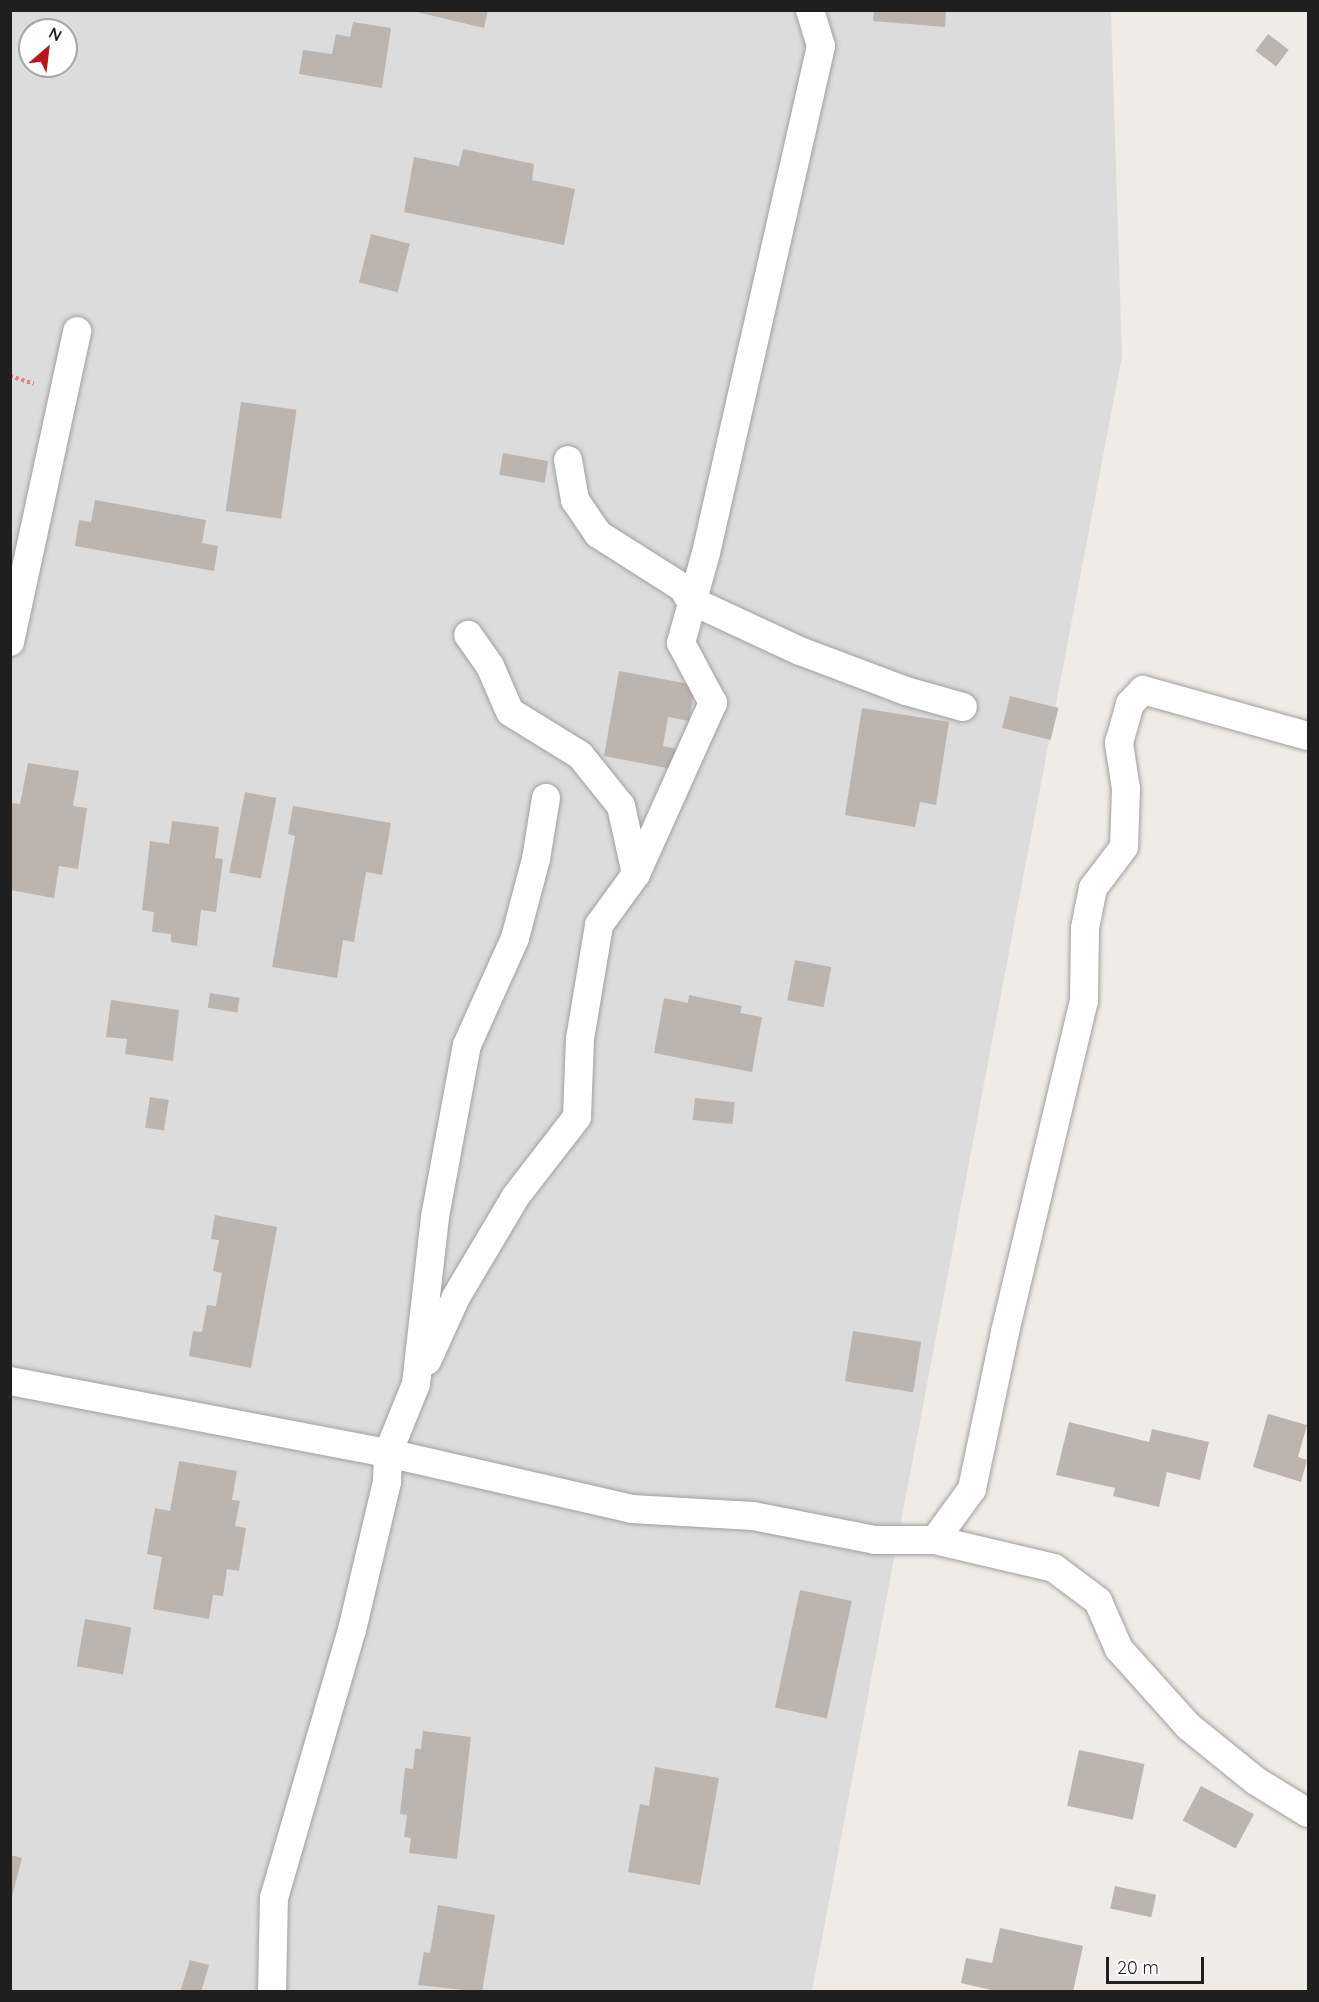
<!DOCTYPE html>
<style>
body{margin:0}
#map{position:relative;width:1319px;height:2002px;overflow:hidden;background:#efebe6;font-family:Quicksand,sans-serif}
div>[style]{position:absolute}
.residential>*{inset:0;background:#dddcdc}
.building>*{inset:0;background:#bcb4af;transform-origin:0 0}
.path>*{height:4px;margin-top:-2px;transform-origin:0;background:repeating-linear-gradient(90deg,#eb817a 0 3px,transparent 0 6px)}
.roads{filter:drop-shadow(0 0 2px #a0a0a0) drop-shadow(0 0 2px #a0a0a0)}
.minor>*{height:28px;margin:-14px;padding:0 14px;transform-origin:14px;border-radius:14px;background:#fff}
span{translate:-50% -50%;white-space:nowrap;text-align:center;line-height:1.15;-webkit-text-stroke:5px #fff;paint-order:stroke}
.frame{position:absolute;inset:0;border:12px solid #1f1f1f;pointer-events:none}
.north{position:absolute;left:18px;top:18px;width:60px;height:60px;box-sizing:border-box;background:#fff;border:2px solid #a5a5a5;border-radius:50%;rotate:28deg;font-size:16px;font-weight:700;line-height:24px;text-align:center;color:#1f1f1f}
.north::after{content:'';display:block;margin:auto;width:21px;height:27px;background:#b9151c;clip-path:polygon(50% 0,100% 100%,50% 72%,0 100%)}
.scale{position:absolute;left:1106px;top:1957px;width:98px;height:27px;box-sizing:border-box;border:3px solid #1f1f1f;border-top:0;padding-left:8px;font-size:18px;line-height:21px;white-space:nowrap;color:#1f1f1f;-webkit-text-stroke:4px #fff;paint-order:stroke}
</style>
<div id="map">
<div class="residential">
<div style="clip-path:polygon(evenodd,11px 11px,1111px 11px,1122px 356px,812px 1991px,11px 1992px,11px 11px,30px 30px,66px 30px,66px 66px,30px 66px,30px 30px)"></div>
</div>
<div class="building">
<div style="clip-path:polygon(408px 10px,488px 10px,484px 28px)"></div>
<div style="clip-path:polygon(874px 10px,946px 10px,945px 27px,873px 21px)"></div>
<div style="clip-path:polygon(353px 22px,391px 28px,382px 88px,299px 74px,303px 50px,332px 54px,336px 34px,350px 37px)"></div>
<div style="left:1268px;top:34px;width:26px;height:21px;rotate:37deg"></div>
<div style="clip-path:polygon(463px 149px,534px 164px,532px 180px,575px 189px,564px 245px,404px 212px,414px 157px,459px 166px)"></div>
<div style="left:371px;top:234px;width:40px;height:50px;rotate:14deg"></div>
<div style="left:241px;top:402px;width:56px;height:110px;rotate:8deg"></div>
<div style="left:503px;top:453px;width:46px;height:22px;rotate:10deg"></div>
<div style="clip-path:polygon(95px 500px,206px 520px,202px 543px,218px 546px,214px 571px,75px 546px,79px 520px,91px 522px)"></div>
<div style="clip-path:polygon(619px 671px,695px 685px,689px 721px,668px 717px,663px 746px,676px 749px,672px 769px,604px 756px)"></div>
<div style="left:1010px;top:696px;width:50px;height:33px;rotate:14deg"></div>
<div style="clip-path:polygon(862px 708px,949px 722px,936px 805px,920px 802px,915px 827px,845px 815px)"></div>
<div style="clip-path:polygon(28px 763px,79px 771px,73px 806px,87px 808px,78px 869px,59px 866px,54px 898px,10px 890px,10px 803px,20px 804px)"></div>
<div style="left:245px;top:792px;width:32px;height:82px;rotate:11deg"></div>
<div style="clip-path:polygon(293px 806px,391px 823px,382px 875px,366px 872px,354px 942px,343px 940px,337px 978px,272px 967px,295px 836px,288px 834px)"></div>
<div style="clip-path:polygon(172px 821px,219px 827px,215px 858px,223px 859px,216px 912px,201px 910px,197px 946px,171px 942px,171px 934px,152px 932px,154px 912px,142px 910px,150px 841px,169px 844px)"></div>
<div style="left:795px;top:960px;width:37px;height:41px;rotate:11deg"></div>
<div style="left:210px;top:993px;width:30px;height:15px;rotate:9deg"></div>
<div style="clip-path:polygon(689px 995px,742px 1006px,740px 1013px,762px 1017px,752px 1072px,654px 1053px,664px 998px,688px 1003px)"></div>
<div style="clip-path:polygon(111px 1000px,179px 1010px,173px 1061px,125px 1054px,127px 1039px,106px 1037px)"></div>
<div style="left:150px;top:1097px;width:19px;height:31px;rotate:9deg"></div>
<div style="left:695px;top:1098px;width:40px;height:22px;rotate:6deg"></div>
<div style="clip-path:polygon(215px 1215px,277px 1227px,251px 1368px,189px 1356px,193px 1331px,202px 1332px,207px 1305px,216px 1306px,222px 1273px,213px 1271px,219px 1240px,211px 1239px)"></div>
<div style="left:853px;top:1331px;width:69px;height:51px;rotate:9deg"></div>
<div style="clip-path:polygon(1268px 1414px,1307px 1425px,1298px 1457px,1307px 1460px,1301px 1482px,1253px 1467px)"></div>
<div style="clip-path:polygon(1069px 1422px,1149px 1442px,1152px 1429px,1209px 1442px,1200px 1480px,1167px 1472px,1159px 1507px,1113px 1496px,1115px 1488px,1056px 1475px)"></div>
<div style="clip-path:polygon(179px 1461px,237px 1471px,232px 1500px,240px 1501px,235px 1526px,246px 1528px,239px 1571px,227px 1569px,223px 1596px,213px 1595px,209px 1619px,153px 1609px,162px 1557px,147px 1554px,155px 1508px,170px 1511px)"></div>
<div style="left:800px;top:1590px;width:53px;height:120px;rotate:12deg"></div>
<div style="left:85px;top:1619px;width:47px;height:48px;rotate:10deg"></div>
<div style="clip-path:polygon(423px 1731px,471px 1737px,457px 1859px,409px 1853px,411px 1838px,404px 1837px,407px 1815px,400px 1814px,405px 1768px,413px 1769px,415px 1749px,421px 1749px)"></div>
<div style="left:1079px;top:1750px;width:67px;height:57px;rotate:12deg"></div>
<div style="clip-path:polygon(655px 1767px,719px 1778px,700px 1885px,628px 1872px,640px 1804px,649px 1806px)"></div>
<div style="left:1201px;top:1786px;width:60px;height:39px;rotate:28deg"></div>
<div style="clip-path:polygon(10px 1855px,22px 1858px,11px 1900px,10px 1900px)"></div>
<div style="left:1115px;top:1886px;width:42px;height:23px;rotate:12deg"></div>
<div style="clip-path:polygon(438px 1905px,495px 1915px,482px 1992px,418px 1985px,424px 1952px,430px 1953px)"></div>
<div style="clip-path:polygon(1000px 1928px,1083px 1946px,1073px 1992px,1000px 1992px,961px 1983px,966px 1958px,992px 1963px)"></div>
<div style="clip-path:polygon(190px 1960px,209px 1965px,201px 1992px,180px 1992px)"></div>
</div>
<div class="path">
<div style="left:10px;top:376px;width:25px;rotate:18deg"></div>
</div>
<div class="roads">
<div class="minor">
<div style="left:568px;top:460px;width:41px;rotate:80.1deg"></div>
<div style="left:575px;top:500px;width:41px;rotate:55.9deg"></div>
<div style="left:598px;top:534px;width:101px;rotate:32.4deg"></div>
<div style="left:683px;top:588px;width:14px;rotate:60deg"></div>
<div style="left:690px;top:600px;width:121px;rotate:24.9deg"></div>
<div style="left:800px;top:651px;width:113px;rotate:20.7deg"></div>
<div style="left:906px;top:691px;width:59px;rotate:15.7deg"></div>
<div style="left:10px;top:642px;width:318px;rotate:-77.8deg"></div>
<div style="left:636px;top:874px;width:188px;rotate:-65.8deg"></div>
<div style="left:713px;top:703px;width:68px;rotate:-118.1deg"></div>
<div style="left:681px;top:643px;width:93px;rotate:-74.5deg"></div>
<div style="left:706px;top:553px;width:520px;rotate:-77.22deg"></div>
<div style="left:821px;top:46px;width:38px;rotate:-107deg"></div>
<div style="left:427px;top:1361px;width:70px;rotate:-65.6deg"></div>
<div style="left:456px;top:1297px;width:117px;rotate:-59.3deg"></div>
<div style="left:516px;top:1196px;width:100px;rotate:-52.3deg"></div>
<div style="left:577px;top:1117px;width:78px;rotate:-87.8deg"></div>
<div style="left:580px;top:1039px;width:116px;rotate:-80.5deg"></div>
<div style="left:599px;top:925px;width:63px;rotate:-54deg"></div>
<div style="left:636px;top:874px;width:70px;rotate:-102.4deg"></div>
<div style="left:621px;top:806px;width:65px;rotate:-128.8deg"></div>
<div style="left:580px;top:755px;width:82px;rotate:-148.4deg"></div>
<div style="left:510px;top:712px;width:50px;rotate:-113.5deg"></div>
<div style="left:490px;top:666px;width:38px;rotate:-125deg"></div>
<div style="left:10px;top:1381px;width:385px;rotate:10.8deg"></div>
<div style="left:388px;top:1453px;width:74px;rotate:-67.9deg"></div>
<div style="left:416px;top:1384px;width:168px;rotate:-83.5deg"></div>
<div style="left:435px;top:1217px;width:175px;rotate:-79.5deg"></div>
<div style="left:467px;top:1045px;width:117px;rotate:-65.8deg"></div>
<div style="left:515px;top:938px;width:82px;rotate:-75.1deg"></div>
<div style="left:536px;top:859px;width:62px;rotate:-80.7deg"></div>
<div style="left:935px;top:1540px;width:122px;rotate:13.2deg"></div>
<div style="left:1054px;top:1568px;width:55px;rotate:36.9deg"></div>
<div style="left:1098px;top:1601px;width:52px;rotate:66.4deg"></div>
<div style="left:1119px;top:1649px;width:103px;rotate:48.1deg"></div>
<div style="left:1188px;top:1726px;width:87px;rotate:39deg"></div>
<div style="left:1256px;top:1781px;width:61px;rotate:31.6deg"></div>
<div style="left:272px;top:1992px;width:94px;rotate:-88.8deg"></div>
<div style="left:274px;top:1898px;width:279px;rotate:-73.8deg"></div>
<div style="left:352px;top:1630px;width:152px;rotate:-76.7deg"></div>
<div style="left:387px;top:1482px;width:29px;rotate:-88deg"></div>
<div style="left:388px;top:1453px;width:250px;rotate:12.9deg"></div>
<div style="left:632px;top:1509px;width:121px;rotate:3.3deg"></div>
<div style="left:753px;top:1516px;width:124px;rotate:11.1deg"></div>
<div style="left:875px;top:1540px;width:60px"></div>
<div style="left:935px;top:1540px;width:63px;rotate:-54deg"></div>
<div style="left:972px;top:1489px;width:160px;rotate:-78.1deg"></div>
<div style="left:1005px;top:1332px;width:340px;rotate:-76.6deg"></div>
<div style="left:1084px;top:1001px;width:73px;rotate:-89.2deg"></div>
<div style="left:1085px;top:928px;width:41px;rotate:-78.7deg"></div>
<div style="left:1093px;top:888px;width:51px;rotate:-52.9deg"></div>
<div style="left:1124px;top:847px;width:58px;rotate:-88deg"></div>
<div style="left:1126px;top:789px;width:47px;rotate:-98.7deg"></div>
<div style="left:1119px;top:743px;width:41px;rotate:-74.2deg"></div>
<div style="left:1130px;top:704px;width:19px;rotate:-47deg"></div>
<div style="left:1143px;top:690px;width:171px;rotate:15.6deg"></div>
</div>
</div>
<div class="frame"></div>
<div class="north">N</div>
<div class="scale">20 m</div>
</div>
